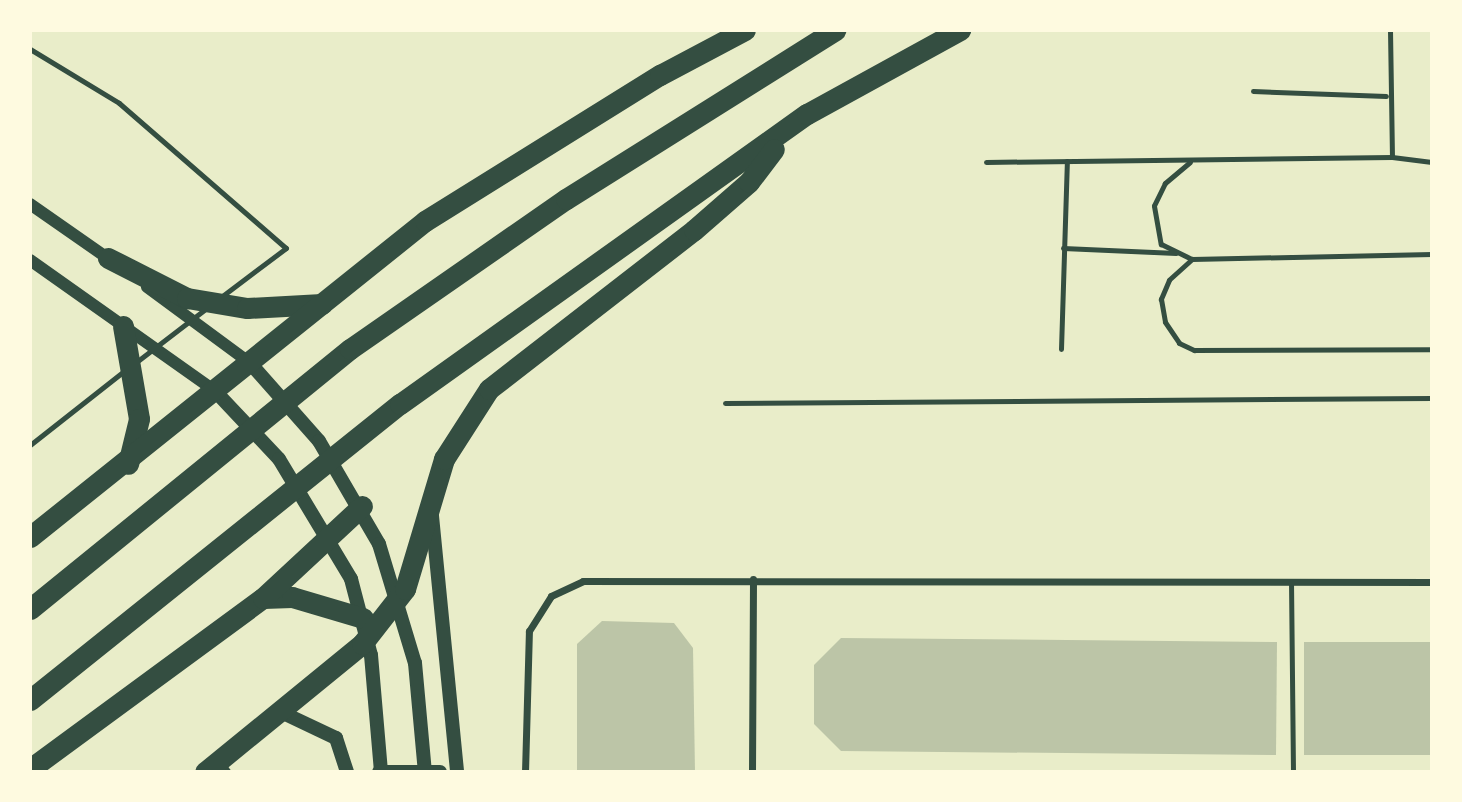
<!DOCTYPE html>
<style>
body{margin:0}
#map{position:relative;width:1462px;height:802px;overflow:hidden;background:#e9edc9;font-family:"Roboto Condensed",sans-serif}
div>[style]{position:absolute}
.building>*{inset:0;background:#bcc5a7;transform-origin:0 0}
.service>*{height:5px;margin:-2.5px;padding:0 2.5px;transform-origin:2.5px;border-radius:2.5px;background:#344e41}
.minor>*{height:7px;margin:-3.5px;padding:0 3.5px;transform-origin:3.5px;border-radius:3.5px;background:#344e41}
.tertiary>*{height:12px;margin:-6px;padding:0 6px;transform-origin:6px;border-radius:6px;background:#344e41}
.secondary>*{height:14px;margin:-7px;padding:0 7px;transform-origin:7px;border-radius:7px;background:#344e41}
.motorway>*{height:21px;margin:-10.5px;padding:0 10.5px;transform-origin:10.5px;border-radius:10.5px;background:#344e41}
span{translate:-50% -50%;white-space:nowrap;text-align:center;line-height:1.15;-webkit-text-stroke:7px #fefae0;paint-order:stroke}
.frame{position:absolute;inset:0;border:32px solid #fefae0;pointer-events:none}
</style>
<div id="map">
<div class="building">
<div style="clip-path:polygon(602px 621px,674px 623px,693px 648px,695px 772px,577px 772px,577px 644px)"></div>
<div style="clip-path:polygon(841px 638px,1277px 642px,1276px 755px,841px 751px,814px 724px,814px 665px)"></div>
<div style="left:1304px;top:642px;width:128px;height:113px"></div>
</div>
<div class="service">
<div style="left:1390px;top:30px;width:127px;rotate:89.1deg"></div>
<div style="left:30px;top:49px;width:104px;rotate:31.2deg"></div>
<div style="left:119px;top:103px;width:221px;rotate:41deg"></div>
<div style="left:286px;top:248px;width:81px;rotate:143deg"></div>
<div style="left:1253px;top:91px;width:133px;rotate:2.2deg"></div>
<div style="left:986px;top:162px;width:406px;rotate:-0.7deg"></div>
<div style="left:1392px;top:157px;width:40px;rotate:7.1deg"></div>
<div style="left:1190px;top:162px;width:33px;rotate:140deg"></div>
<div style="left:1165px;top:183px;width:25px;rotate:116deg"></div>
<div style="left:1154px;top:206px;width:39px;rotate:80deg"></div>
<div style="left:1161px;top:244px;width:34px;rotate:26deg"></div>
<div style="left:1192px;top:259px;width:240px;rotate:-1.2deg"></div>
<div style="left:1063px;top:248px;width:113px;rotate:2.5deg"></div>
<div style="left:1192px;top:259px;width:31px;rotate:138deg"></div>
<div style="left:1169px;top:280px;width:21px;rotate:113deg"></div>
<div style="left:1161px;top:299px;width:23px;rotate:80deg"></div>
<div style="left:1165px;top:322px;width:25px;rotate:56deg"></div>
<div style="left:1179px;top:343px;width:17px;rotate:25deg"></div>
<div style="left:1194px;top:350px;width:238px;rotate:-0.2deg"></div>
<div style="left:1061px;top:349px;width:188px;rotate:-88.2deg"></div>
<div style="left:135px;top:363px;width:92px;rotate:-37.5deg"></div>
<div style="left:725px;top:403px;width:707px;rotate:-0.41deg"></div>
<div style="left:30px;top:445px;width:120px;rotate:-38.2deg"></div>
<div style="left:1291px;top:581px;width:191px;rotate:89.4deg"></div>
<div style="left:222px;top:763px;width:11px;rotate:52deg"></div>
</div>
<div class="minor">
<div style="left:525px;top:772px;width:141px;rotate:-88.4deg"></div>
<div style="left:529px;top:631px;width:41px;rotate:-57.8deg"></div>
<div style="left:551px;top:596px;width:35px;rotate:-25deg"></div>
<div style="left:583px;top:581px;width:849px;rotate:0.07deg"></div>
<div style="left:752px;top:772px;width:193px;rotate:-89.7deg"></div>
</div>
<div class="tertiary">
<div style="left:30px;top:204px;width:101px;rotate:34.9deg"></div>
<div style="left:30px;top:260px;width:227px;rotate:35.3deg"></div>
<div style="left:147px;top:287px;width:128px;rotate:36.4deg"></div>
</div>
<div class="secondary">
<div style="left:250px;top:363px;width:104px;rotate:48.5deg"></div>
<div style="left:319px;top:441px;width:119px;rotate:59.8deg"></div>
<div style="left:379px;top:544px;width:124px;rotate:73.2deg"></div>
<div style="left:415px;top:663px;width:109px;rotate:84.8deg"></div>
<div style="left:215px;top:391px;width:93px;rotate:46.7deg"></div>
<div style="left:279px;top:459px;width:140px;rotate:59deg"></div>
<div style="left:351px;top:579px;width:79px;rotate:75.3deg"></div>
<div style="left:371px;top:655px;width:117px;rotate:85.1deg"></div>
<div style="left:432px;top:516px;width:257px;rotate:84.4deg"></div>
<div style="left:281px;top:712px;width:61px;rotate:25.3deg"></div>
<div style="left:336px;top:738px;width:36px;rotate:72deg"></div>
<div style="left:379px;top:772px;width:61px"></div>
</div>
<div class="motorway">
<div style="left:108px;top:258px;width:89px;rotate:26.9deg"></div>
<div style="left:187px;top:298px;width:61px;rotate:9.5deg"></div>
<div style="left:247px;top:308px;width:75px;rotate:-3.1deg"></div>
<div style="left:123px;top:326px;width:94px;rotate:80.2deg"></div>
<div style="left:139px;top:419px;width:46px;rotate:103.7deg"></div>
<div style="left:30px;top:537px;width:506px;rotate:-38.66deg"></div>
<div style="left:425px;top:221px;width:277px;rotate:-31.9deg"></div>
<div style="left:660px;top:75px;width:96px;rotate:-27.9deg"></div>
<div style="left:263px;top:598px;width:29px;rotate:-2deg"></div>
<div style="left:292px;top:597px;width:74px;rotate:16.5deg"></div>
<div style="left:30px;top:609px;width:412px;rotate:-39.1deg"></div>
<div style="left:350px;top:349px;width:263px;rotate:-34.8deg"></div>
<div style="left:566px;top:199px;width:318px;rotate:-32.1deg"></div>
<div style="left:30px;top:700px;width:474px;rotate:-38.7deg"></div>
<div style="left:400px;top:404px;width:500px;rotate:-35.5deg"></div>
<div style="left:807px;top:114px;width:175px;rotate:-28.8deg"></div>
<div style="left:30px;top:769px;width:289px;rotate:-36.3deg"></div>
<div style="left:263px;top:598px;width:135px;rotate:-42.9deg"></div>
<div style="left:205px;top:772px;width:203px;rotate:-39.2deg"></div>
<div style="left:362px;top:644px;width:70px;rotate:-52deg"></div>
<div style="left:405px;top:589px;width:136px;rotate:-73.3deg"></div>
<div style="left:444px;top:459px;width:83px;rotate:-57.3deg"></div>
<div style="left:489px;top:389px;width:259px;rotate:-37.8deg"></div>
<div style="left:694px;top:230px;width:73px;rotate:-41.1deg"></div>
<div style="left:749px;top:182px;width:41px;rotate:-52.9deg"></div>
</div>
<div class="frame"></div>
</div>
